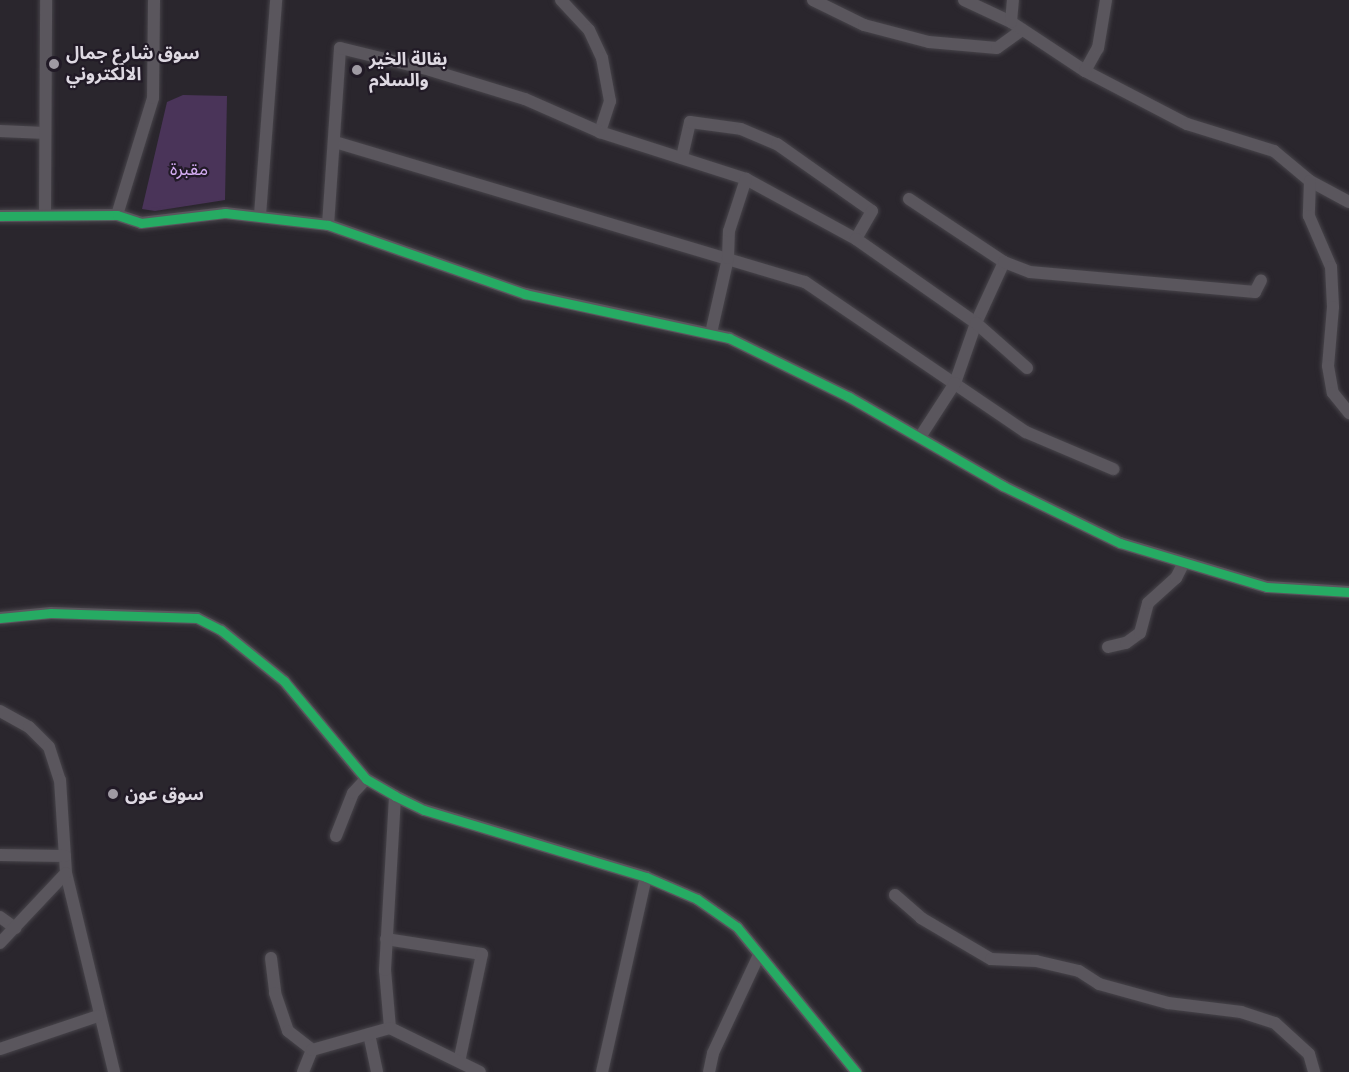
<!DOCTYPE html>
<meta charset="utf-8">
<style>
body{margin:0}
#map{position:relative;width:1349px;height:1072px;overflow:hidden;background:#2a262d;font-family:"PT Sans","Noto Sans Arabic",sans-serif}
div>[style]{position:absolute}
.green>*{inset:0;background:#4a3459}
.roads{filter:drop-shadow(0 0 2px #47444a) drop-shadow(0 0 2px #47444a)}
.minor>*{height:12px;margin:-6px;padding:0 6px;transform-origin:6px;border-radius:6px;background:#5a565d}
.cycleway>*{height:9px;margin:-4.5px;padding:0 4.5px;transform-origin:4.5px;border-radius:4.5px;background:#26ab63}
.dots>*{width:16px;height:16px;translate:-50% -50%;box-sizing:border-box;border:3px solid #211a26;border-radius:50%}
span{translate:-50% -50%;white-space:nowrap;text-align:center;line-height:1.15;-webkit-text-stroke:4.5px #211a26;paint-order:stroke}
.poi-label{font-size:18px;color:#ded9e2;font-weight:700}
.left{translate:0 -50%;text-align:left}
.park-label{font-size:18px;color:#d5adf3}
</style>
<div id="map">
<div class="green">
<div style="clip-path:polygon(183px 95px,227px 96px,225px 200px,155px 211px,142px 209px,167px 102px)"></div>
</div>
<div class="roads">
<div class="minor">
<div style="left:561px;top:0;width:41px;rotate:47deg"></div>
<div style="left:589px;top:30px;width:31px;rotate:65deg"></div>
<div style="left:602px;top:58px;width:44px;rotate:79.5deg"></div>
<div style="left:610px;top:101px;width:33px;rotate:108deg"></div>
<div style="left:813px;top:0;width:57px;rotate:26.1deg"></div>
<div style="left:864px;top:25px;width:67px;rotate:14.7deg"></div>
<div style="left:929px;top:42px;width:68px;rotate:5deg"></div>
<div style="left:997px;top:48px;width:31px;rotate:-36deg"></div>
<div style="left:964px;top:0;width:52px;rotate:25.1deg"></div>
<div style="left:1011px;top:22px;width:89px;rotate:33.5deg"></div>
<div style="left:1085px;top:71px;width:115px;rotate:27.5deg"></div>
<div style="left:1187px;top:124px;width:91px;rotate:17.2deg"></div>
<div style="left:1274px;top:151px;width:47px;rotate:39.8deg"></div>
<div style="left:1310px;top:181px;width:44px;rotate:28.3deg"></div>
<div style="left:1011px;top:22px;width:22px;rotate:-85deg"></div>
<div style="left:1085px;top:71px;width:26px;rotate:-61deg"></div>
<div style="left:1098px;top:48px;width:49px;rotate:-80.5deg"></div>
<div style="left:0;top:131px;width:45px;rotate:2.5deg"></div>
<div style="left:335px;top:142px;width:490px;rotate:16.6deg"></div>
<div style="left:805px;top:282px;width:267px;rotate:34.2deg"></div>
<div style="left:1026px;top:432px;width:95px;rotate:23deg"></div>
<div style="left:682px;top:157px;width:36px;rotate:-77deg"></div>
<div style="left:690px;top:122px;width:51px;rotate:7.8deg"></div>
<div style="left:741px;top:129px;width:39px;rotate:23deg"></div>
<div style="left:777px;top:144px;width:116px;rotate:35.2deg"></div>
<div style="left:872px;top:211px;width:32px;rotate:120deg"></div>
<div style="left:1310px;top:181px;width:35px;rotate:92deg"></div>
<div style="left:1309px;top:216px;width:56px;rotate:66.7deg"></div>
<div style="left:1331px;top:267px;width:40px;rotate:87.1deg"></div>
<div style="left:1333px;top:307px;width:59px;rotate:94.8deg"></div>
<div style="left:1328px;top:366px;width:27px;rotate:80deg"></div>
<div style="left:1333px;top:393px;width:26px;rotate:51deg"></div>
<div style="left:909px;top:199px;width:114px;rotate:33.6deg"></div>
<div style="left:1004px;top:262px;width:67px;rotate:114.7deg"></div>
<div style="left:976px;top:323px;width:64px;rotate:109.3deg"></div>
<div style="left:955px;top:383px;width:64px;rotate:122.9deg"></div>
<div style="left:45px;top:214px;width:214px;rotate:-89.7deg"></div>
<div style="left:117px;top:215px;width:122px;rotate:-72.9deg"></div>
<div style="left:153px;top:98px;width:98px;rotate:-89.4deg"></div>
<div style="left:260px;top:215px;width:216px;rotate:-85.7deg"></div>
<div style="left:0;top:216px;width:117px;rotate:-0.5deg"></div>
<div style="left:117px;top:215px;width:25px;rotate:18deg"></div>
<div style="left:141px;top:223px;width:85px;rotate:-6.8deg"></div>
<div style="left:225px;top:213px;width:104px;rotate:6.6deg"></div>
<div style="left:328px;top:225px;width:209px;rotate:19.3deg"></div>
<div style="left:525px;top:294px;width:209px;rotate:12.2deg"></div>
<div style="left:729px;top:338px;width:134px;rotate:26.2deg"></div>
<div style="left:849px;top:397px;width:178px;rotate:30deg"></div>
<div style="left:1003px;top:486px;width:130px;rotate:26deg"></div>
<div style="left:1120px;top:543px;width:153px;rotate:16.7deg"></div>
<div style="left:1267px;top:587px;width:82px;rotate:3.5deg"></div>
<div style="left:328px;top:225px;width:177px;rotate:-86.1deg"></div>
<div style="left:340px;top:48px;width:93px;rotate:13.7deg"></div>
<div style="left:430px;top:70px;width:99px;rotate:17deg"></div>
<div style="left:525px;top:99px;width:82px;rotate:23.7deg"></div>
<div style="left:600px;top:132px;width:153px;rotate:17.8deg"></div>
<div style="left:746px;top:179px;width:125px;rotate:28.6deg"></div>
<div style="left:856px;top:239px;width:146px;rotate:35deg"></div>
<div style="left:976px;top:323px;width:68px;rotate:41.4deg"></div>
<div style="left:1004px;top:262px;width:28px;rotate:21deg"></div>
<div style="left:1030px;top:272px;width:226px;rotate:5.1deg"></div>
<div style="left:1255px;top:292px;width:13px;rotate:-63deg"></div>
<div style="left:711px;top:333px;width:77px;rotate:-77.2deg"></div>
<div style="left:728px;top:258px;width:27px;rotate:-88deg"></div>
<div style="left:729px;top:231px;width:55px;rotate:-71.9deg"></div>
<div style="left:0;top:618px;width:51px;rotate:-5.6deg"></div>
<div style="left:51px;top:613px;width:146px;rotate:2deg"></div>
<div style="left:197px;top:618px;width:27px;rotate:27deg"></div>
<div style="left:221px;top:630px;width:81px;rotate:39deg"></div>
<div style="left:284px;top:681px;width:128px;rotate:50.1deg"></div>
<div style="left:366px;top:779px;width:34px;rotate:30deg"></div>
<div style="left:395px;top:796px;width:32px;rotate:26deg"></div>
<div style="left:424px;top:810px;width:232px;rotate:16.8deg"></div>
<div style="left:646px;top:877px;width:56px;rotate:23.3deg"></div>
<div style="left:697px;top:899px;width:49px;rotate:35deg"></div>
<div style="left:737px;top:927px;width:188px;rotate:50.6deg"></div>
<div style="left:1108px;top:647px;width:18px;rotate:-13deg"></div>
<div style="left:1126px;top:643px;width:17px;rotate:-36deg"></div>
<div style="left:1140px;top:633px;width:31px;rotate:-75deg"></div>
<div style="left:1148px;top:603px;width:38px;rotate:-42deg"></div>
<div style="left:1176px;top:578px;width:16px;rotate:-63deg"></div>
<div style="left:0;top:711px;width:33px;rotate:29deg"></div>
<div style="left:29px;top:727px;width:28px;rotate:45deg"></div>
<div style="left:49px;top:747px;width:35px;rotate:72deg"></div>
<div style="left:60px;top:780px;width:93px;rotate:86.3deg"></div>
<div style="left:66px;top:873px;width:205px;rotate:76.4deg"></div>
<div style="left:336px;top:836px;width:46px;rotate:-68.4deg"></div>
<div style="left:353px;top:793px;width:19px;rotate:-47deg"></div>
<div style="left:0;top:855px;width:65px;rotate:0.9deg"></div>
<div style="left:895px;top:895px;width:35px;rotate:41deg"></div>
<div style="left:921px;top:918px;width:81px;rotate:30.4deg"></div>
<div style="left:991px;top:959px;width:45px;rotate:2.5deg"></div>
<div style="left:1036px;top:961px;width:44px;rotate:13.1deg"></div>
<div style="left:1079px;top:971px;width:24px;rotate:33deg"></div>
<div style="left:1099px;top:984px;width:72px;rotate:15.4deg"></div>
<div style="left:1168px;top:1003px;width:74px;rotate:7deg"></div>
<div style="left:1241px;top:1012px;width:36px;rotate:18deg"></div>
<div style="left:1275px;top:1023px;width:46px;rotate:42.4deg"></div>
<div style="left:1309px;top:1054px;width:19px;rotate:74deg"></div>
<div style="left:0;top:917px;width:19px;rotate:36deg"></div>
<div style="left:386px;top:939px;width:97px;rotate:8.9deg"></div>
<div style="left:482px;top:954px;width:110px;rotate:102deg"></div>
<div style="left:0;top:943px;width:96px;rotate:-46.7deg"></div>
<div style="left:271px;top:958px;width:35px;rotate:83deg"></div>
<div style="left:275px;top:993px;width:40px;rotate:71.1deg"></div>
<div style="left:288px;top:1031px;width:31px;rotate:38deg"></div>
<div style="left:390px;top:1028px;width:58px;rotate:-94.9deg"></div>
<div style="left:385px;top:970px;width:174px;rotate:-86.7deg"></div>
<div style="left:369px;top:1034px;width:39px;rotate:78deg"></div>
<div style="left:0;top:1049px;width:103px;rotate:-18.6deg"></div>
<div style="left:303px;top:1072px;width:24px;rotate:-68deg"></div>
<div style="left:312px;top:1050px;width:81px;rotate:-15.8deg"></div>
<div style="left:390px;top:1028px;width:100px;rotate:26.1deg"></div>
<div style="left:602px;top:1072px;width:200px;rotate:-77.3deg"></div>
<div style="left:709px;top:1072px;width:19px;rotate:-78deg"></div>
<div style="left:713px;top:1053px;width:108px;rotate:-64.9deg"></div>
</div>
</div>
<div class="cycleway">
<div style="left:0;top:216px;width:117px;rotate:-0.5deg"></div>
<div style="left:117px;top:215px;width:25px;rotate:18deg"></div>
<div style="left:141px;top:223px;width:85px;rotate:-6.8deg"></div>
<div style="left:225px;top:213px;width:104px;rotate:6.6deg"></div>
<div style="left:328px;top:225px;width:209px;rotate:19.3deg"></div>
<div style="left:525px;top:294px;width:209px;rotate:12.2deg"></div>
<div style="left:729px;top:338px;width:134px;rotate:26.2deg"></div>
<div style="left:849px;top:397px;width:178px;rotate:30deg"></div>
<div style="left:1003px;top:486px;width:130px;rotate:26deg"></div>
<div style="left:1120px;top:543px;width:153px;rotate:16.7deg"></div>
<div style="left:1267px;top:587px;width:82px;rotate:3.5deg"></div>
<div style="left:0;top:618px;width:51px;rotate:-5.6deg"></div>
<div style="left:51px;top:613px;width:146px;rotate:2deg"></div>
<div style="left:197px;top:618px;width:27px;rotate:27deg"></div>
<div style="left:221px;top:630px;width:81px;rotate:39deg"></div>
<div style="left:284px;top:681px;width:128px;rotate:50.1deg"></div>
<div style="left:366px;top:779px;width:34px;rotate:30deg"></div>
<div style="left:395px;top:796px;width:32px;rotate:26deg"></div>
<div style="left:424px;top:810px;width:232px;rotate:16.8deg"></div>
<div style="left:646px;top:877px;width:56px;rotate:23.3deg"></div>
<div style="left:697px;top:899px;width:49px;rotate:35deg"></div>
<div style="left:737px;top:927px;width:188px;rotate:50.6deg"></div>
</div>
<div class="dots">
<div style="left:54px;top:64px;background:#9f9aa3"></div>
<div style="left:357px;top:70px;background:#9f9aa3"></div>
<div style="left:113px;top:794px;background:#9f9aa3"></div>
</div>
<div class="poi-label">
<span class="left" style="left:66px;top:64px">سوق شارع جمال<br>الالكتروني</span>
<span class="left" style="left:369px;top:70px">بقالة الخير<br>والسلام</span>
<span class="left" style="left:125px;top:794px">سوق عون</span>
</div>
<div class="park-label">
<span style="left:189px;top:169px">مقبرة</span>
</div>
</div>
